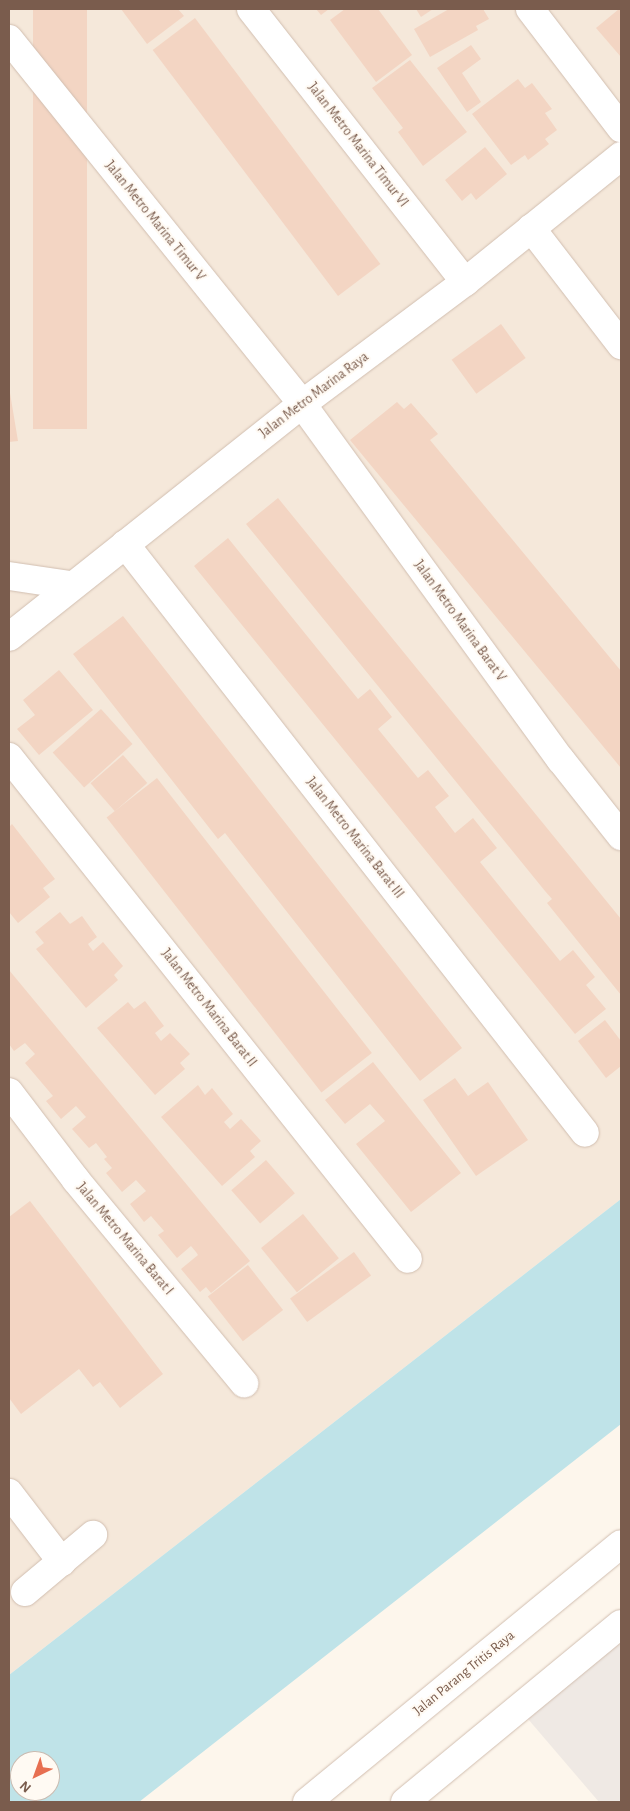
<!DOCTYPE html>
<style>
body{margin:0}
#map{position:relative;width:630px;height:1811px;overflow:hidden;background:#fdf6ec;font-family:"Alegreya Sans",sans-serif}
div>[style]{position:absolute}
.residential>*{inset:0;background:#f5e8da}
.industrial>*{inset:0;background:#efe9e4}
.water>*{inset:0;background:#bfe3e8}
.building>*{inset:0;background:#f3d5c3;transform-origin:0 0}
.roads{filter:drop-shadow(0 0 1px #d1beb0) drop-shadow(0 0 1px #d1beb0)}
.street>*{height:28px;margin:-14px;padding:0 14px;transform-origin:14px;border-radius:14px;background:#fff}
.secondary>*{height:28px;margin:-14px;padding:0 14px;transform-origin:14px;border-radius:14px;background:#fff}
span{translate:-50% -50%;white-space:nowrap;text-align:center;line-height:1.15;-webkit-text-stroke:4px #fffaf3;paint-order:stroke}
.street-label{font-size:14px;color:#7a5c4d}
.frame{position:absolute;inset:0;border:10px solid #7a5c4d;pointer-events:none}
.north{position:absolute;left:10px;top:1751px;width:50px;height:50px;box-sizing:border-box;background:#fffaf3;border:1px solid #cabbb1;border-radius:50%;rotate:222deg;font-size:14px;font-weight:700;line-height:20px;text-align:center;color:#7a5c4d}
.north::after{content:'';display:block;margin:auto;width:18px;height:22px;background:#e76f51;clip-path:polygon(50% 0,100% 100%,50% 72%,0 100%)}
</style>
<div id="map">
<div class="residential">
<div style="clip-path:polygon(9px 9px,621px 9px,621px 1199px,9px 1675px)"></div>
</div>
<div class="industrial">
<div style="clip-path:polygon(621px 1618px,621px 1802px,599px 1802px,516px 1705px)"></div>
</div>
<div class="water">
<div style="clip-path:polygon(evenodd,621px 1199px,621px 1424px,139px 1802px,9px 1802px,9px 1675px,621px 1199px,20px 1761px,50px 1761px,50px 1791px,20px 1791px,20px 1761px)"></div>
</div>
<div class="building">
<div style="left:33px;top:9px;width:54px;height:420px"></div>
<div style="clip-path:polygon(121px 9px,178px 9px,184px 16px,147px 44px)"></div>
<div style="clip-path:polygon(316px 9px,329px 9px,321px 15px)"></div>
<div style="clip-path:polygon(345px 9px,378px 9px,412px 55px,376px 82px,330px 20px)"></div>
<div style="clip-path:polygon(416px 9px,433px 9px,421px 17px)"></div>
<div style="clip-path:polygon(449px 9px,483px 9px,489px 19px,476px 26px,478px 30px,430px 57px,414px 29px)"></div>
<div style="clip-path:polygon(619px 9px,621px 9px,621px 57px,596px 28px)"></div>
<div style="left:195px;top:18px;width:308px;height:53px;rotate:53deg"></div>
<div style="clip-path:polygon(471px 45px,481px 59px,462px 73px,481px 102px,467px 112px,437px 68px)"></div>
<div style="clip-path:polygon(410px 60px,467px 132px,423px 166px,398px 132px,403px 128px,372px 88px)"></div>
<div style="clip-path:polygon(518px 79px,525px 88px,532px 83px,552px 109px,545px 113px,557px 130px,545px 139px,549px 144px,528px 160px,525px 155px,511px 165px,472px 114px)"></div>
<div style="clip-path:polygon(485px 147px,507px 174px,476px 200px,471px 193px,462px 201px,445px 180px)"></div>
<div style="left:501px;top:324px;width:42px;height:61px;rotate:54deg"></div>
<div style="clip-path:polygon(9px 387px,18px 441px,9px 442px)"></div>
<div style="clip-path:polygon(397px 402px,404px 409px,411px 403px,438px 434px,430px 440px,621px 671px,621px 768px,350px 440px)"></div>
<div style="clip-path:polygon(278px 498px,621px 919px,621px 995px,547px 903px,552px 899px,545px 891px,246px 524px)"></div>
<div style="clip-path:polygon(228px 538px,358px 699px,370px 689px,392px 717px,378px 729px,418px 778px,428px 770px,449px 796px,435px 807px,455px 833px,473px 818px,497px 848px,480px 862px,560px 961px,573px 950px,595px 977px,586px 985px,606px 1009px,575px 1034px,194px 566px)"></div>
<div style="clip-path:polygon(123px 616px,462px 1048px,420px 1081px,225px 833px,218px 839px,73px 654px)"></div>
<div style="clip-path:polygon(59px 670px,93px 710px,39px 755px,17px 729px,35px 715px,23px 700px)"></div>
<div style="left:101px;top:709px;width:47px;height:65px;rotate:48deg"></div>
<div style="left:123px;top:755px;width:37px;height:43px;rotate:49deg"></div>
<div style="left:157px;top:778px;width:349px;height:64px;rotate:52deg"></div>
<div style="clip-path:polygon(12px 824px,55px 879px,43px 888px,50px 897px,18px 923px,9px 912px,9px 827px)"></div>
<div style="clip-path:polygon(60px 912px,70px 924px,82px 916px,97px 937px,88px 944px,90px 947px,93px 951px,103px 942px,123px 966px,114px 975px,118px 980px,86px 1008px,36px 949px,44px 943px,35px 932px)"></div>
<div style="clip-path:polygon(9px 970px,250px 1261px,211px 1293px,206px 1287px,200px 1292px,181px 1269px,198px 1255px,196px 1252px,191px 1246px,177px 1258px,158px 1235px,164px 1231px,151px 1216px,144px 1222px,130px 1204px,146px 1191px,136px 1180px,122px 1192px,106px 1173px,112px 1168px,104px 1159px,107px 1157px,96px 1143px,89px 1148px,72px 1129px,86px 1117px,76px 1106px,61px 1119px,46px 1101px,53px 1096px,25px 1063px,35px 1054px,25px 1043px,14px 1051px,9px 1044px)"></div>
<div style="clip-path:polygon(145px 1001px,164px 1026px,155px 1033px,161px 1041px,170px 1033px,190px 1054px,180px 1063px,185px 1069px,155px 1095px,97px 1028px,128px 1002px,134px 1009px)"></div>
<div style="clip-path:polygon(605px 1020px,621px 1041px,621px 1066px,606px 1078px,578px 1041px)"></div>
<div style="clip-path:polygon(373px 1062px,461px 1173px,411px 1212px,356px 1144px,385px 1121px,370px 1104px,345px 1124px,325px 1100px)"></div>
<div style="clip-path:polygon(455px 1078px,468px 1096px,488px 1082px,528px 1140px,476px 1176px,423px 1100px)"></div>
<div style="clip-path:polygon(198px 1085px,205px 1095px,212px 1088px,233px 1114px,224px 1122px,230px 1129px,241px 1119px,261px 1141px,250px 1151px,255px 1157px,222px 1186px,161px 1117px)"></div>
<div style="left:266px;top:1160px;width:44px;height:46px;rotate:49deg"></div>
<div style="clip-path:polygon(30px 1201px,163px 1374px,120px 1408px,100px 1382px,93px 1387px,79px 1369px,21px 1414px,9px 1398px,9px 1217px)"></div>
<div style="left:303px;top:1214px;width:57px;height:54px;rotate:51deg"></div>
<div style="left:354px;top:1252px;width:29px;height:79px;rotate:54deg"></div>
<div style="left:248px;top:1265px;width:57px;height:51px;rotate:52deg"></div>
</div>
<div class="roads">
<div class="street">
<div style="left:251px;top:9px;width:347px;rotate:51.9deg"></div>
<div style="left:530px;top:9px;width:150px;rotate:52.6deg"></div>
<div style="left:9px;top:39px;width:468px;rotate:51.2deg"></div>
<div style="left:302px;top:404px;width:440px;rotate:54deg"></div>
<div style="left:561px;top:760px;width:97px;rotate:51.7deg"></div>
<div style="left:531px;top:228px;width:148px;rotate:52.4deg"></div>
<div style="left:125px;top:544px;width:747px;rotate:52.01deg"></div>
<div style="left:9px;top:576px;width:62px;rotate:8.4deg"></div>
<div style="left:9px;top:637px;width:374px;rotate:-38.5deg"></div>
<div style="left:302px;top:404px;width:204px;rotate:-36.8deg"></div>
<div style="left:465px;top:282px;width:201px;rotate:-38.9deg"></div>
<div style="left:9px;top:757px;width:641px;rotate:51.52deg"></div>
<div style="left:9px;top:1092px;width:111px;rotate:52.7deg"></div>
<div style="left:76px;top:1180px;width:264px;rotate:50.4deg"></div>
<div style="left:9px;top:1493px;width:87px;rotate:52.5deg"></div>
<div style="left:25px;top:1592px;width:89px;rotate:-40deg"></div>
</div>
<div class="secondary">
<div style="left:307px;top:1802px;width:406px;rotate:-39.4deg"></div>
<div style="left:405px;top:1802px;width:280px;rotate:-39.5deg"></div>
</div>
</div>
<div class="street-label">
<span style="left:358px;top:145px;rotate:52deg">Jalan Metro Marina Timur VI</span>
<span style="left:155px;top:221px;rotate:51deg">Jalan Metro Marina Timur V</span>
<span style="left:314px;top:395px;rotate:-37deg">Jalan Metro Marina Raya</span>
<span style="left:460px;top:621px;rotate:54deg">Jalan Metro Marina Barat V</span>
<span style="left:355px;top:838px;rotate:52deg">Jalan Metro Marina Barat III</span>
<span style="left:209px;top:1008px;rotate:52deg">Jalan Metro Marina Barat II</span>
<span style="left:125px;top:1239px;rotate:50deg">Jalan Metro Marina Barat I</span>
<span style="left:464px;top:1673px;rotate:-39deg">Jalan Parang Tritis Raya</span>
</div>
<div class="frame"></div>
<div class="north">N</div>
</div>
